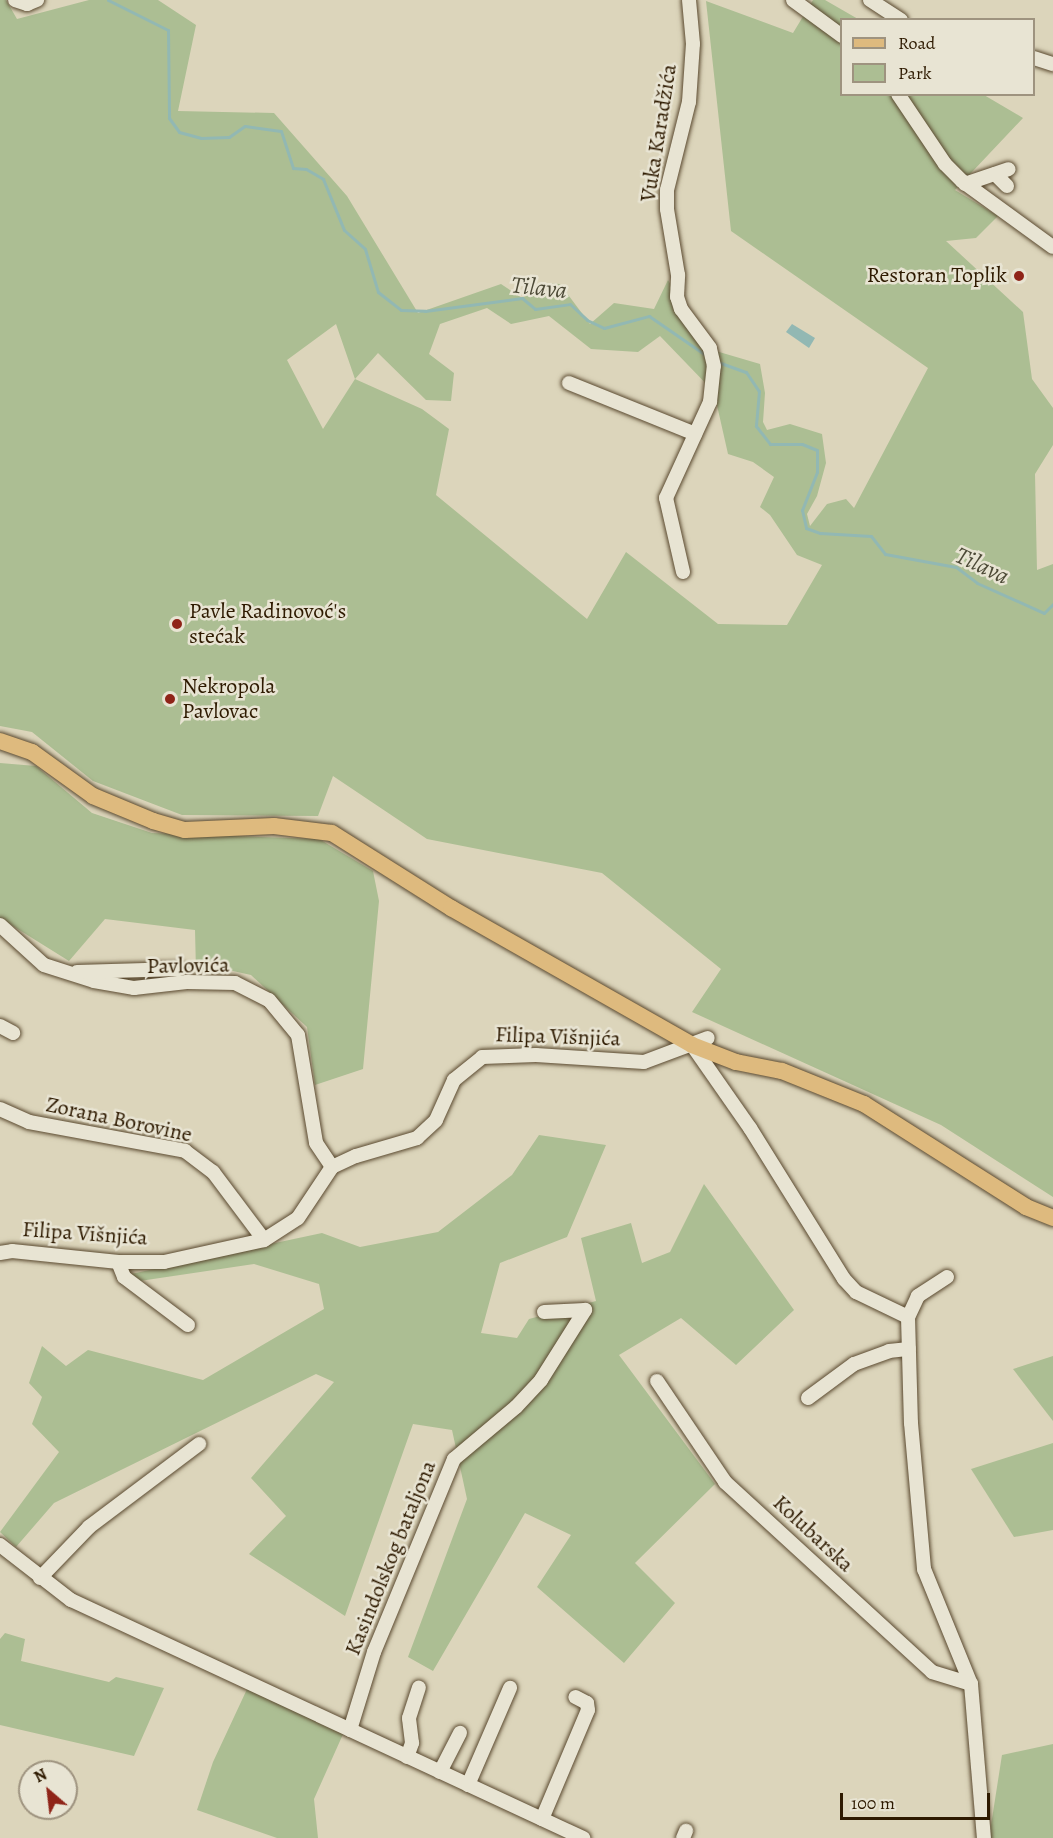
<!DOCTYPE html>
<meta charset="utf-8">
<style>
body{margin:0}
#map{position:relative;width:1053px;height:1838px;overflow:hidden;background:#dcd5bb;font-family:Alegreya,serif}
div>[style]{position:absolute}
.green>*{inset:0;background:#acbe93}
.water>*{inset:0;background:#92b8b3}
.stream>*{height:3px;margin:-1.5px;padding:0 1.5px;transform-origin:1.5px;border-radius:1.5px;background:#92b8b3}
.roads{filter:drop-shadow(0 0 2px #5a492f) drop-shadow(0 0 2px #5a492f)}
.minor>*{height:14px;margin:-7px;padding:0 7px;transform-origin:7px;border-radius:7px;background:#e8e4d3}
.major>*{height:16px;margin:-8px;padding:0 8px;transform-origin:8px;border-radius:8px;background:#deba7e}
.dots>*{width:16px;height:16px;translate:-50% -50%;box-sizing:border-box;border:3px solid #e8e4d3;border-radius:50%}
span{translate:-50% -50%;white-space:nowrap;text-align:center;line-height:1.15;-webkit-text-stroke:5px #e8e4d3;paint-order:stroke}
.street-label{font-size:22px;color:#2e1a00}
.poi-label{font-size:22px;color:#2e1a00}
.right{translate:-100% -50%;text-align:right}
.left{translate:0 -50%;text-align:left}
.water-label{font-size:24px;color:#4c4936;font-style:italic}
.legend{position:absolute;left:840px;top:18px;width:195px;height:78px;box-sizing:border-box;background:#e8e4d3;border:2px solid #9e937f;margin:0;padding:8px 10px;list-style:none;font-size:18px;color:#2e1a00}
.legend li{display:flex;align-items:center;gap:12px;height:30px}
.legend b{width:30px;border:2px solid #9e937f}
.north{position:absolute;left:18px;top:1760px;width:60px;height:60px;box-sizing:border-box;background:#e8e4d3;border:2px solid #9e937f;border-radius:50%;rotate:332deg;font-size:16px;font-weight:700;line-height:24px;text-align:center;color:#2e1a00}
.north::after{content:'';display:block;margin:auto;width:21px;height:27px;background:#8f2418;clip-path:polygon(50% 0,100% 100%,50% 72%,0 100%)}
.scale{position:absolute;left:840px;top:1793px;width:150px;height:27px;box-sizing:border-box;border:3px solid #2e1a00;border-top:0;padding-left:8px;font-size:18px;line-height:21px;white-space:nowrap;color:#2e1a00;-webkit-text-stroke:4px #e8e4d3;paint-order:stroke}
</style>
<div id="map">
<div class="green">
<div style="clip-path:polygon(evenodd,0 0,6px 0,17px 19px,89px 0,158px 0,196px 25px,178px 111px,274px 113px,347px 196px,418px 313px,501px 284px,522px 298px,539px 283px,560px 284px,590px 324px,614px 303px,654px 309px,668px 280px,709px 349px,760px 364px,765px 393px,763px 422px,767px 430px,790px 424px,822px 434px,826px 463px,817px 496px,807px 514px,810px 526px,827px 504px,846px 499px,854px 508px,928px 368px,731px 231px,706px 1px,793px 33px,813px 0,825px 0,858px 19px,842px 20px,842px 94px,984px 95px,1023px 118px,955px 190px,998px 216px,976px 238px,946px 241px,1023px 312px,1032px 379px,1053px 408px,1053px 445px,1035px 474px,1037px 570px,1053px 564px,1053px 1197px,941px 1125px,692px 1012px,721px 969px,602px 873px,427px 839px,333px 776px,318px 816px,182px 815px,93px 781px,32px 732px,0 726px,0 0,487px 308px,511px 324px,549px 316px,591px 349px,638px 352px,660px 336px,714px 392px,728px 454px,753px 462px,774px 477px,760px 507px,770px 515px,797px 555px,822px 565px,787px 625px,718px 624px,626px 552px,587px 619px,436px 495px,449px 429px,422px 409px,355px 379px,378px 353px,426px 400px,451px 401px,454px 373px,429px 354px,440px 324px,487px 308px,0 0,336px 324px,355px 379px,323px 429px,287px 360px,336px 324px)"></div>
<div style="clip-path:polygon(0 763px,36px 766px,92px 813px,152px 833px,319px 839px,373px 871px,379px 901px,363px 1069px,315px 1085px,307px 1027px,251px 975px,224px 969px,196px 971px,195px 930px,105px 919px,69px 961px,0 918px)"></div>
<div style="clip-path:polygon(539px 1135px,606px 1145px,567px 1237px,500px 1263px,481px 1333px,517px 1338px,529px 1319px,596px 1301px,581px 1238px,631px 1223px,642px 1263px,670px 1252px,704px 1184px,794px 1310px,736px 1365px,681px 1318px,619px 1355px,715px 1484px,635px 1563px,675px 1603px,624px 1663px,537px 1587px,571px 1535px,525px 1513px,433px 1671px,408px 1657px,467px 1499px,452px 1430px,413px 1424px,345px 1616px,249px 1554px,286px 1516px,251px 1478px,334px 1382px,316px 1374px,54px 1503px,16px 1547px,0 1532px,59px 1452px,32px 1424px,42px 1397px,29px 1383px,42px 1346px,66px 1366px,88px 1350px,203px 1380px,324px 1309px,319px 1284px,254px 1264px,133px 1282px,131px 1274px,322px 1233px,360px 1247px,438px 1232px,512px 1175px)"></div>
<div style="clip-path:polygon(1053px 1356px,1053px 1421px,1013px 1369px)"></div>
<div style="clip-path:polygon(1053px 1443px,1053px 1530px,1014px 1537px,971px 1469px)"></div>
<div style="clip-path:polygon(5px 1633px,25px 1639px,21px 1661px,109px 1682px,116px 1677px,164px 1688px,134px 1756px,0 1725px,0 1639px)"></div>
<div style="clip-path:polygon(248px 1687px,344px 1732px,314px 1799px,318px 1838px,277px 1838px,197px 1810px,213px 1762px)"></div>
<div style="clip-path:polygon(1053px 1744px,1053px 1838px,989px 1838px,1002px 1755px)"></div>
</div>
<div class="water">
<div style="clip-path:polygon(792px 324px,815px 338px,809px 348px,786px 332px)"></div>
</div>
<div class="stream">
<div style="left:108px;top:0;width:67px;rotate:26.6deg"></div>
<div style="left:168px;top:30px;width:88px;rotate:89.3deg"></div>
<div style="left:169px;top:118px;width:17px;rotate:54deg"></div>
<div style="left:179px;top:132px;width:23px;rotate:15deg"></div>
<div style="left:201px;top:138px;width:28px;rotate:-2deg"></div>
<div style="left:229px;top:137px;width:19px;rotate:-35deg"></div>
<div style="left:245px;top:126px;width:36px;rotate:8deg"></div>
<div style="left:281px;top:131px;width:39px;rotate:72deg"></div>
<div style="left:293px;top:168px;width:13px;rotate:4deg"></div>
<div style="left:306px;top:169px;width:20px;rotate:30deg"></div>
<div style="left:323px;top:179px;width:55px;rotate:67.6deg"></div>
<div style="left:344px;top:230px;width:28px;rotate:42deg"></div>
<div style="left:365px;top:249px;width:45px;rotate:73.2deg"></div>
<div style="left:378px;top:292px;width:29px;rotate:38deg"></div>
<div style="left:401px;top:310px;width:24px;rotate:2deg"></div>
<div style="left:425px;top:311px;width:98px;rotate:-7.6deg"></div>
<div style="left:522px;top:298px;width:17px;rotate:40deg"></div>
<div style="left:535px;top:309px;width:35px;rotate:-8deg"></div>
<div style="left:570px;top:304px;width:23px;rotate:43deg"></div>
<div style="left:587px;top:320px;width:19px;rotate:25deg"></div>
<div style="left:604px;top:328px;width:47px;rotate:-14.9deg"></div>
<div style="left:649px;top:316px;width:70px;rotate:34.6deg"></div>
<div style="left:718px;top:362px;width:30px;rotate:20deg"></div>
<div style="left:746px;top:372px;width:23px;rotate:56deg"></div>
<div style="left:759px;top:391px;width:35px;rotate:95deg"></div>
<div style="left:756px;top:426px;width:23px;rotate:52deg"></div>
<div style="left:770px;top:444px;width:32px"></div>
<div style="left:802px;top:444px;width:16px;rotate:22deg"></div>
<div style="left:817px;top:450px;width:22px;rotate:90deg"></div>
<div style="left:817px;top:472px;width:41px;rotate:111.5deg"></div>
<div style="left:802px;top:510px;width:18px;rotate:77deg"></div>
<div style="left:806px;top:528px;width:15px;rotate:20deg"></div>
<div style="left:820px;top:533px;width:51px;rotate:3.4deg"></div>
<div style="left:871px;top:536px;width:23px;rotate:52deg"></div>
<div style="left:885px;top:554px;width:72px;rotate:10.4deg"></div>
<div style="left:956px;top:567px;width:26px;rotate:37deg"></div>
<div style="left:977px;top:583px;width:73px;rotate:24.1deg"></div>
<div style="left:1044px;top:613px;width:13px;rotate:-45deg"></div>
</div>
<div class="roads">
<div class="minor">
<div style="left:15px;top:0;width:13px;rotate:18deg"></div>
<div style="left:27px;top:4px;width:11px;rotate:-22deg"></div>
<div style="left:793px;top:0;width:61px;rotate:36.3deg"></div>
<div style="left:870px;top:0;width:37px;rotate:33deg"></div>
<div style="left:1034px;top:58px;width:20px;rotate:18deg"></div>
<div style="left:898px;top:94px;width:84px;rotate:56.1deg"></div>
<div style="left:945px;top:164px;width:24px;rotate:45deg"></div>
<div style="left:962px;top:181px;width:112px;rotate:36deg"></div>
<div style="left:995px;top:174px;width:17px;rotate:45deg"></div>
<div style="left:965px;top:184px;width:46px;rotate:-18.8deg"></div>
<div style="left:569px;top:383px;width:136px;rotate:22deg"></div>
<div style="left:683px;top:572px;width:76px;rotate:-102.9deg"></div>
<div style="left:666px;top:498px;width:106px;rotate:-65.4deg"></div>
<div style="left:710px;top:402px;width:36px;rotate:-84deg"></div>
<div style="left:714px;top:366px;width:18px;rotate:-103deg"></div>
<div style="left:710px;top:348px;width:49px;rotate:-126.6deg"></div>
<div style="left:681px;top:309px;width:13px;rotate:-108deg"></div>
<div style="left:677px;top:297px;width:22px;rotate:-87deg"></div>
<div style="left:678px;top:275px;width:67px;rotate:-99.5deg"></div>
<div style="left:667px;top:209px;width:19px;rotate:-90deg"></div>
<div style="left:667px;top:190px;width:91px;rotate:-76deg"></div>
<div style="left:689px;top:102px;width:58px;rotate:-86.1deg"></div>
<div style="left:693px;top:44px;width:44px;rotate:-95.2deg"></div>
<div style="left:0;top:925px;width:59px;rotate:42.3deg"></div>
<div style="left:44px;top:965px;width:52px;rotate:17.7deg"></div>
<div style="left:94px;top:981px;width:41px;rotate:9.9deg"></div>
<div style="left:134px;top:988px;width:53px;rotate:-6.5deg"></div>
<div style="left:187px;top:982px;width:48px;rotate:1.2deg"></div>
<div style="left:235px;top:983px;width:38px;rotate:27deg"></div>
<div style="left:269px;top:1000px;width:45px;rotate:50.4deg"></div>
<div style="left:298px;top:1035px;width:109px;rotate:80.5deg"></div>
<div style="left:316px;top:1143px;width:29px;rotate:56deg"></div>
<div style="left:77px;top:972px;width:103px;rotate:-1.7deg"></div>
<div style="left:0;top:1026px;width:15px;rotate:28deg"></div>
<div style="left:692px;top:1045px;width:101px;rotate:55.1deg"></div>
<div style="left:750px;top:1128px;width:178px;rotate:58.1deg"></div>
<div style="left:844px;top:1279px;width:18px;rotate:47deg"></div>
<div style="left:856px;top:1292px;width:58px;rotate:25.7deg"></div>
<div style="left:0;top:1109px;width:32px;rotate:24deg"></div>
<div style="left:29px;top:1122px;width:159px;rotate:10.5deg"></div>
<div style="left:185px;top:1151px;width:35px;rotate:37deg"></div>
<div style="left:213px;top:1172px;width:85px;rotate:53.1deg"></div>
<div style="left:0;top:1253px;width:12px;rotate:-9deg"></div>
<div style="left:12px;top:1251px;width:107px;rotate:5.9deg"></div>
<div style="left:118px;top:1262px;width:46px"></div>
<div style="left:164px;top:1262px;width:102px;rotate:-12.4deg"></div>
<div style="left:264px;top:1240px;width:40px;rotate:-32.9deg"></div>
<div style="left:298px;top:1218px;width:61px;rotate:-56.3deg"></div>
<div style="left:332px;top:1167px;width:26px;rotate:-25deg"></div>
<div style="left:356px;top:1156px;width:64px;rotate:-16.4deg"></div>
<div style="left:417px;top:1138px;width:26px;rotate:-43deg"></div>
<div style="left:436px;top:1120px;width:44px;rotate:-65.8deg"></div>
<div style="left:454px;top:1080px;width:36px;rotate:-39deg"></div>
<div style="left:482px;top:1057px;width:54px;rotate:-2.1deg"></div>
<div style="left:536px;top:1055px;width:108px;rotate:3.7deg"></div>
<div style="left:644px;top:1062px;width:68px;rotate:-20.6deg"></div>
<div style="left:118px;top:1262px;width:16px;rotate:68deg"></div>
<div style="left:124px;top:1277px;width:80px;rotate:36.9deg"></div>
<div style="left:947px;top:1277px;width:35px;rotate:147deg"></div>
<div style="left:918px;top:1296px;width:23px;rotate:115deg"></div>
<div style="left:908px;top:1317px;width:106px;rotate:88.4deg"></div>
<div style="left:911px;top:1423px;width:147px;rotate:84.9deg"></div>
<div style="left:924px;top:1569px;width:124px;rotate:67.8deg"></div>
<div style="left:971px;top:1684px;width:155px;rotate:85.2deg"></div>
<div style="left:657px;top:1381px;width:122px;rotate:56deg"></div>
<div style="left:725px;top:1482px;width:281px;rotate:42.5deg"></div>
<div style="left:932px;top:1672px;width:41px;rotate:17.1deg"></div>
<div style="left:808px;top:1398px;width:57px;rotate:-36.5deg"></div>
<div style="left:854px;top:1364px;width:37px;rotate:-20deg"></div>
<div style="left:889px;top:1351px;width:20px;rotate:-6deg"></div>
<div style="left:0;top:1545px;width:90px;rotate:37.8deg"></div>
<div style="left:71px;top:1600px;width:565px;rotate:24.93deg"></div>
<div style="left:40px;top:1578px;width:71px;rotate:-46.1deg"></div>
<div style="left:89px;top:1527px;width:138px;rotate:-37deg"></div>
<div style="left:350px;top:1730px;width:82px;rotate:-72.9deg"></div>
<div style="left:374px;top:1652px;width:209px;rotate:-67.5deg"></div>
<div style="left:454px;top:1459px;width:81px;rotate:-40deg"></div>
<div style="left:516px;top:1407px;width:37px;rotate:-47deg"></div>
<div style="left:541px;top:1380px;width:83px;rotate:-57.8deg"></div>
<div style="left:585px;top:1310px;width:41px;rotate:177.2deg"></div>
<div style="left:407px;top:1757px;width:15px;rotate:-70deg"></div>
<div style="left:412px;top:1743px;width:25px;rotate:-97deg"></div>
<div style="left:409px;top:1718px;width:32px;rotate:-72deg"></div>
<div style="left:440px;top:1772px;width:44px;rotate:-62.9deg"></div>
<div style="left:468px;top:1785px;width:106px;rotate:-66.6deg"></div>
<div style="left:542px;top:1819px;width:118px;rotate:-67.1deg"></div>
<div style="left:588px;top:1710px;width:7px;rotate:-98deg"></div>
<div style="left:587px;top:1703px;width:13px;rotate:-153deg"></div>
<div style="left:683px;top:1838px;width:8px;rotate:-67deg"></div>
</div>
<div class="major">
<div style="left:0;top:741px;width:34px;rotate:19deg"></div>
<div style="left:32px;top:752px;width:75px;rotate:35.8deg"></div>
<div style="left:93px;top:796px;width:65px;rotate:22.6deg"></div>
<div style="left:153px;top:821px;width:33px;rotate:16deg"></div>
<div style="left:185px;top:830px;width:89px;rotate:-2.6deg"></div>
<div style="left:274px;top:826px;width:58px;rotate:6.9deg"></div>
<div style="left:332px;top:833px;width:141px;rotate:32.2deg"></div>
<div style="left:451px;top:908px;width:277px;rotate:29.6deg"></div>
<div style="left:692px;top:1045px;width:47px;rotate:21.1deg"></div>
<div style="left:736px;top:1062px;width:47px;rotate:11.1deg"></div>
<div style="left:782px;top:1071px;width:88px;rotate:21.9deg"></div>
<div style="left:864px;top:1104px;width:192px;rotate:32.4deg"></div>
<div style="left:1026px;top:1207px;width:29px;rotate:22deg"></div>
</div>
</div>
<div class="dots">
<div style="left:1019px;top:276px;background:#8f2418"></div>
<div style="left:177px;top:624px;background:#8f2418"></div>
<div style="left:170px;top:699px;background:#8f2418"></div>
</div>
<div class="street-label">
<span style="left:659px;top:133px;rotate:-81deg">Vuka Karadžića</span>
<span style="left:188px;top:966px;rotate:-1deg">Pavlovića</span>
<span style="left:558px;top:1037px;rotate:2deg">Filipa Višnjića</span>
<span style="left:119px;top:1120px;rotate:12deg">Zorana Borovine</span>
<span style="left:85px;top:1234px;rotate:4deg">Filipa Višnjića</span>
<span style="left:813px;top:1534px;rotate:43deg">Kolubarska</span>
<span style="left:391px;top:1558px;rotate:-68deg">Kasindolskog bataljona</span>
</div>
<div class="poi-label">
<span class="right" style="left:1007px;top:276px">Restoran Toplik</span>
<span class="left" style="left:189px;top:624px">Pavle Radinovoć's<br>stećak</span>
<span class="left" style="left:182px;top:699px">Nekropola<br>Pavlovac</span>
</div>
<div class="water-label">
<span style="left:539px;top:288px;rotate:6deg">Tilava</span>
<span style="left:982px;top:566px;rotate:25deg">Tilava</span>
</div>
<ul class="legend">
<li><b style="height:8px;background:#deba7e"></b>Road</li>
<li><b style="height:16px;background:#acbe93"></b>Park</li>
</ul>
<div class="north">N</div>
<div class="scale">100 m</div>
</div>
